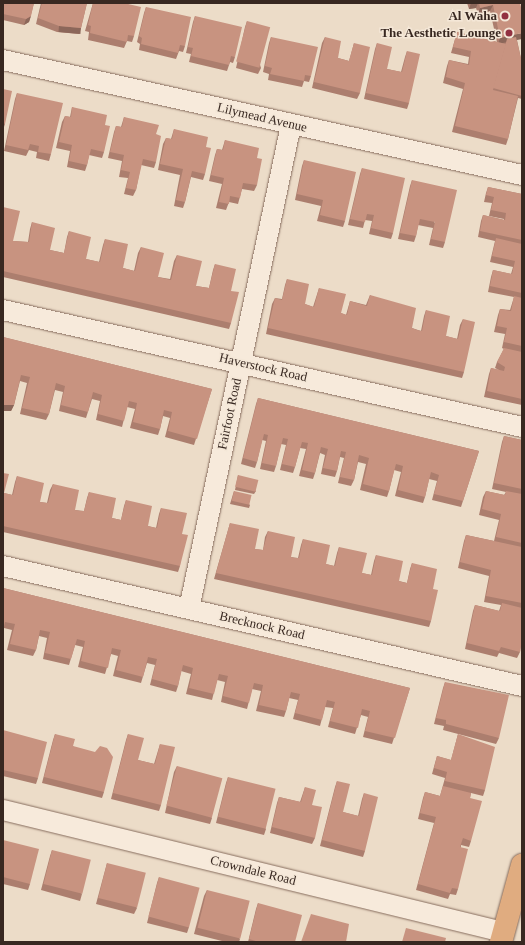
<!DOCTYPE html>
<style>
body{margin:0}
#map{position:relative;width:525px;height:945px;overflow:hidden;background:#ecdcc8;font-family:Georgia,serif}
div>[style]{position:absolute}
.roads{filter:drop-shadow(0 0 1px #876d5e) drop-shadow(0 0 1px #876d5e)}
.minor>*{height:20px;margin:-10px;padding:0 10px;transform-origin:10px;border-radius:10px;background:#f7eadb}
.trunk>*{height:22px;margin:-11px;padding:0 11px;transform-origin:11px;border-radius:11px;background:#e0ac80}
.wall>*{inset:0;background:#ac7e6e}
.shaded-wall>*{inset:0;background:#8c675a;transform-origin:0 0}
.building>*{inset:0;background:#c89380;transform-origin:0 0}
.dots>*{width:11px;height:11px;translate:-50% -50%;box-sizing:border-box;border:2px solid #f4e7d7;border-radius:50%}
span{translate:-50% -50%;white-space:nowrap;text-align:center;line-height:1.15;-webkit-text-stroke:3px #f4e7d7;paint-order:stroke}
.poi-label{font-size:13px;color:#382821;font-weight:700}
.right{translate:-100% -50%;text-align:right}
.street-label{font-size:13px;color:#382821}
.frame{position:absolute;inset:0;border:4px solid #382821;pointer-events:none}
</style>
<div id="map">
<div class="roads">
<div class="minor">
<div style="left:3px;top:60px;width:532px;rotate:12.49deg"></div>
<div style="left:3px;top:310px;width:532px;rotate:12.7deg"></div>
<div style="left:3px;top:566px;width:533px;rotate:13.02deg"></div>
<div style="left:189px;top:609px;width:495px;rotate:-78.1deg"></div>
<div style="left:3px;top:810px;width:515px;rotate:13.71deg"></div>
</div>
<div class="trunk">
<div style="left:501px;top:942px;width:80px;rotate:-74.7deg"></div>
</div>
</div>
<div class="wall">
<div style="clip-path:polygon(3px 3px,34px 3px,29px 22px,24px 25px,3px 20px)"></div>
<div style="clip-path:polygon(41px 3px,87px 3px,81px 28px,79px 34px,57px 32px,36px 24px)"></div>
<div style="clip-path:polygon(93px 3px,128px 3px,134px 36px,132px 42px,127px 41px,124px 48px,88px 40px,89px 32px,85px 31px)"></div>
<div style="clip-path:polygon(467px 3px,520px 3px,517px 40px,522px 63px,522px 99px,518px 98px,508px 139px,506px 145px,452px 132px,463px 89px,443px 83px,447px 66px,449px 60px,468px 64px,469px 57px,451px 53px,457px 32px,497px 42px,490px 11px,478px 14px,476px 8px,469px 9px)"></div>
<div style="clip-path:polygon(146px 7px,185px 46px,183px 52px,179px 51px,176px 59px,139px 50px,140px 44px,137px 42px,144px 13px)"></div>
<div style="clip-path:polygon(195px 16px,235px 57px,233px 63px,230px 62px,227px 71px,189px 62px,191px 54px,186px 53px,193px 22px)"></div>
<div style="clip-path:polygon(247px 21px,261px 68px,258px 74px,236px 68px,245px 27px)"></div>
<div style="clip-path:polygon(271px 37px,311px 76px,309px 82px,304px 81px,302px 87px,268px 80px,269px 74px,263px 72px,269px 43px)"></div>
<div style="clip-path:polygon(325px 37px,338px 58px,349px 61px,354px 43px,360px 93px,357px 99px,312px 88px,322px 43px)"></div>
<div style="clip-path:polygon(377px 43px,387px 69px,401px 72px,405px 57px,407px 51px,409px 103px,407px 109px,364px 99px,375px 49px)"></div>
<div style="clip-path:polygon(3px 89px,5px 124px,3px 130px)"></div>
<div style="clip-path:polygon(17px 93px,51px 154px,49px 161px,36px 158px,37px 152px,29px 150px,26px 156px,4px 151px,15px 99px)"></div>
<div style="clip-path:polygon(72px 107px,105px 125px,104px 152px,102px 158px,89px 155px,87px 165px,85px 171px,67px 167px,70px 151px,56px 148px,62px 122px,65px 116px,70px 117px)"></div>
<div style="clip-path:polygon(124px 117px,156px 134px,156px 162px,154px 168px,141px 165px,136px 190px,133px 196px,124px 194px,128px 178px,119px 177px,122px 161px,108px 158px,114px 132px,116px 126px,121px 127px)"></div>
<div style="clip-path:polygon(174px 129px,206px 147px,205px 174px,203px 180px,191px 177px,185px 202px,183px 208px,174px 206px,180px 175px,158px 170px,163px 144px,166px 138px,171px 139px)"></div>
<div style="clip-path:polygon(225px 140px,257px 158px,257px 185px,254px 191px,242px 189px,238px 204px,229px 202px,226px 210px,216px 208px,222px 184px,209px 181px,215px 155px,217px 149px,222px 150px)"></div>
<div style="clip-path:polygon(304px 160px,345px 221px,343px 227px,317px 221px,321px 206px,295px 200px,302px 166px)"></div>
<div style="clip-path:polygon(362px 168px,393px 233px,391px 239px,369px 234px,372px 221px,365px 220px,363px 228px,348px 225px,360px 174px)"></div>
<div style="clip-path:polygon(412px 180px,445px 242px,443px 248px,429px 245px,433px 228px,418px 225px,416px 236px,414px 242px,398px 239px,410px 186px)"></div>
<div style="clip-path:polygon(488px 187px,522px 194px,522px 405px,484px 397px,489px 374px,491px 368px,499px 370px,495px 368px,497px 362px,504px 349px,502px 348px,505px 334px,494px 332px,498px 315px,500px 309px,510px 310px,514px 297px,488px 292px,491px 277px,493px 270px,511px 274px,513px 267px,490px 262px,495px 241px,478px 237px,481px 221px,483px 215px,504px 220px,504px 219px,489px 216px,492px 203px,484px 202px,486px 193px)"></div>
<div style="clip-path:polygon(3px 207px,13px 241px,28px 242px,30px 229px,32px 222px,50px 250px,64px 253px,67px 237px,69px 231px,86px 259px,99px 262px,103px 245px,105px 239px,123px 268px,134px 271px,138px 253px,141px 247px,158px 277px,170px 279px,174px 261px,177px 255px,196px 286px,209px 288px,213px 270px,215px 264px,231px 291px,231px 323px,229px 329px,3px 277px)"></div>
<div style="clip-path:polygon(287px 279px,305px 304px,313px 307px,319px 288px,341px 313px,346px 315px,350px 301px,366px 305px,370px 295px,412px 328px,421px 331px,424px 316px,426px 310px,446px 336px,457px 339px,460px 325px,463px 319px,464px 372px,462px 378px,266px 334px,272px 304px,275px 298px,282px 299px,285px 285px)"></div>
<div style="clip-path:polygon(3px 337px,212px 389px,194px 445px,165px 437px,170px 418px,163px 416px,160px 429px,158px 435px,130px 428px,135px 409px,127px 407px,122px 427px,96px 420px,100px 401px,92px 399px,86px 418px,59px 411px,63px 392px,55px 390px,49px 414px,46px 420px,20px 414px,27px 383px,20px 381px,14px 405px,11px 411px,3px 411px)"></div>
<div style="clip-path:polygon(258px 398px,479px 451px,461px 507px,432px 500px,437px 481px,429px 479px,425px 497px,423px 503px,395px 496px,401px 472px,394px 470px,389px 491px,387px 497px,360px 490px,366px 464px,358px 462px,354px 480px,351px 486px,338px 483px,344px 458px,340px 457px,337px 471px,335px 477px,321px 474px,325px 455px,320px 453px,315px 473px,313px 479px,299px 476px,306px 449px,300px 448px,295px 467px,293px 473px,280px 470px,286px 445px,281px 444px,276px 466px,274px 472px,260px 469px,266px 441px,262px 440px,257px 462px,255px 468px,241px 464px,256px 404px)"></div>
<div style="clip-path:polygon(504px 436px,522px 440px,522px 639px,520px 652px,517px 658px,499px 653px,497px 657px,465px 649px,473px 611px,475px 605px,499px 611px,501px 605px,484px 602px,489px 576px,458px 568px,464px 541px,466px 535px,494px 541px,499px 520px,479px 515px,483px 497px,486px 491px,504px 495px,506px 492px,492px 489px,502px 442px)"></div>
<div style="clip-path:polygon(3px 473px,4px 493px,12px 495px,15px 482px,17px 476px,40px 502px,47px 503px,50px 490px,53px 484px,75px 510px,84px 511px,87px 498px,89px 492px,112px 518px,121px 520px,124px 506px,126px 500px,148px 526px,156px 528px,159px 514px,161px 508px,182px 534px,180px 566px,178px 572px,3px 532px)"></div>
<div style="clip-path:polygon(238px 475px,256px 491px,254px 494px,235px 490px)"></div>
<div style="clip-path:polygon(234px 491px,250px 505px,249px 508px,230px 504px)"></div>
<div style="clip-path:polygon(230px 523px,255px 549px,263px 550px,265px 537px,268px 531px,291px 557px,298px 558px,301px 545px,303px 539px,326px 564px,334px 566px,337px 553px,339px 547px,362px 573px,371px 575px,374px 561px,376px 555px,399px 581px,407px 583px,410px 569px,412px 563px,433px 589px,431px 621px,429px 627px,214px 579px)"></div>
<div style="clip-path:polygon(3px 588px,410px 688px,392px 744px,363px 737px,368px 717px,361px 715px,355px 734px,328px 727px,333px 708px,325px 707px,320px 726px,293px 719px,298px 700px,289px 698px,286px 711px,284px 717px,256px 711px,261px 691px,252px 689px,247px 709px,221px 702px,225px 682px,217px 680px,212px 700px,186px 694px,191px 674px,181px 671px,178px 686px,176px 692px,150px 685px,155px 665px,147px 663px,141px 683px,113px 676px,118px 656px,111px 654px,105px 674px,78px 667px,83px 647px,75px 645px,69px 665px,43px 659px,47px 638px,39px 636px,36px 650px,33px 656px,7px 650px,12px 630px,4px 628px)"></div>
<div style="clip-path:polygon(445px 682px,499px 738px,496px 744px,443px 730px,444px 726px,434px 724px,443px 688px)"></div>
<div style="clip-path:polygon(3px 730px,38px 778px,36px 784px,3px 776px)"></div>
<div style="clip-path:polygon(55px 734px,73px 746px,104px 792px,102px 798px,42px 783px,53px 740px)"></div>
<div style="clip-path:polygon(128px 734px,138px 760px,154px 764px,160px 744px,161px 805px,159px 811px,111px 799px,126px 740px)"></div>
<div style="clip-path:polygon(458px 734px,485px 790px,483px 796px,471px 793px,470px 798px,471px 841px,469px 847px,461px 845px,458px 889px,456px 895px,450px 894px,448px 899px,416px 890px,434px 823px,418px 819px,423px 798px,425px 792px,440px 796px,445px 778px,432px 774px,435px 763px,437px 756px,451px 760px)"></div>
<div style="clip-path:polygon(177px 766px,212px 818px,210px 824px,165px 813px,174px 772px)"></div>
<div style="clip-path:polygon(228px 777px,266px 829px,264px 835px,216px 823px,226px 783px)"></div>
<div style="clip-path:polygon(337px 781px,343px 812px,358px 816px,362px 799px,364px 793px,365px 851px,363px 857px,320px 846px,335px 787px)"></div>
<div style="clip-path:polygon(305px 787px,312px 805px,315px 838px,312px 844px,270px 833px,277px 803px,279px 797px,300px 802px)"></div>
<div style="clip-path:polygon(3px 840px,30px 884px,28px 890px,3px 884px)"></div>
<div style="clip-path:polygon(52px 850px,82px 894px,80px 901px,41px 890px,50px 856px)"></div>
<div style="clip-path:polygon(107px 863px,137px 908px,134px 914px,96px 904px)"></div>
<div style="clip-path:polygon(159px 877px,189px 927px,187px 933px,147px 923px,157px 883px)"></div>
<div style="clip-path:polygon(207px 890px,240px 939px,239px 942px,226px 942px,194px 934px,204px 896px)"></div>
<div style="clip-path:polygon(258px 903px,295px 942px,248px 942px,256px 909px)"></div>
</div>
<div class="shaded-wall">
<div style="clip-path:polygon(471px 3px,478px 3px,476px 8px,469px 9px)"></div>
<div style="clip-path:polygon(493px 5px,490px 11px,478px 14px,480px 8px)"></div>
<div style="clip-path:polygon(31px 16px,29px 22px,24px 25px,26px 19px)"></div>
<div style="left:59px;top:26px;width:22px;height:6px;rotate:5deg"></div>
<div style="clip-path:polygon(522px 33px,522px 39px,498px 44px,500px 38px)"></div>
<div style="clip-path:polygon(3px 405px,14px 405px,11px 411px,3px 411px)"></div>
</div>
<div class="building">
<div style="clip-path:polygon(3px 3px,34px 3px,31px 16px,26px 19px,3px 14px)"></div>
<div style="clip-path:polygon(42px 3px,87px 3px,81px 28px,59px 26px,38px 18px)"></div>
<div style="clip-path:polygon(93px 3px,128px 3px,128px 4px,141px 7px,134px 36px,128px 35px,127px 42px,90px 33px,91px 26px,88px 25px)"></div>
<div style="clip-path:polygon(479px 3px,520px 3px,522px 11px,522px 33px,500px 38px,493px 5px,480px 8px)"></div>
<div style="clip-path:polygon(146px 7px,191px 17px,185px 46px,180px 45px,178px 53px,141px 44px,142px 38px,139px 36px)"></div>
<div style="clip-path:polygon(195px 16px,242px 27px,235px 57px,231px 56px,229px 65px,191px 56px,193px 48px,188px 47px)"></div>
<div style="left:247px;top:21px;width:24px;height:42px;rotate:15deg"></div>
<div style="clip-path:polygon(457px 32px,506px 44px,493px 90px,518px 96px,508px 139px,455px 126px,465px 83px,446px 77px,449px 60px,469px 65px,471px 51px,453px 47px)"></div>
<div style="clip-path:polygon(271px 37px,318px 47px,311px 76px,305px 75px,304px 81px,270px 74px,272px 68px,265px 66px)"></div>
<div style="clip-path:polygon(325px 37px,341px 41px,338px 58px,349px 61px,354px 43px,370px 47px,360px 93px,314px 82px)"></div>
<div style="clip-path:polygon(516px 37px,522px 63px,522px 96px,493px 88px,507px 39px)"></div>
<div style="clip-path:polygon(377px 43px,392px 47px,387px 69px,402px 72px,407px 51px,420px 54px,409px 103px,366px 93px)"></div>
<div style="clip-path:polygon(3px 89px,12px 91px,5px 124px,3px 123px)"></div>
<div style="clip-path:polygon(17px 93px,63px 103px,51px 154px,38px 152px,39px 146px,30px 144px,28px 150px,6px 145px)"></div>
<div style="clip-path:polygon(72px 107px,107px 115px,105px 125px,110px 126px,104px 152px,91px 149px,87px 165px,69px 161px,72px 145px,59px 142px,65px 116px,71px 117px)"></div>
<div style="clip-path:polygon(124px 117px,159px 125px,156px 134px,161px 136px,156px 162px,143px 159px,136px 190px,126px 188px,130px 172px,121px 170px,124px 155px,110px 152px,116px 126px,122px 127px)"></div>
<div style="clip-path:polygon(174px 129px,208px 137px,206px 147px,211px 148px,205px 174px,192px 171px,185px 202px,176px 200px,183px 169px,160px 164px,166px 138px,172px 139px)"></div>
<div style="clip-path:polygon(225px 140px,259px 148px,257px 158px,262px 159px,257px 185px,243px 183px,240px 198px,230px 196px,229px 204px,219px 202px,224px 178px,211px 175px,217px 149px,223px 150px)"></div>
<div style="clip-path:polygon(304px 160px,356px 172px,345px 221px,320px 215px,323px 200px,297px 194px)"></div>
<div style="clip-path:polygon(362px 168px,405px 178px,393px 233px,371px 228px,374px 215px,367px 214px,365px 222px,350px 219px)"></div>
<div style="clip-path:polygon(412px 180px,457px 190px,445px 242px,431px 239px,435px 222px,420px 219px,416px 236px,400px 233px)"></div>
<div style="clip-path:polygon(488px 187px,522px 194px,522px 240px,480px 231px,483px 215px,505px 220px,506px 213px,491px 210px,494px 197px,486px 195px)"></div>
<div style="clip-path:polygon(3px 207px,20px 211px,13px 241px,29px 242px,32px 222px,55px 228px,50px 250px,64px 253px,69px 231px,91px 237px,86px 259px,100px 262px,105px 239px,128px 244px,123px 268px,135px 271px,141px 247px,164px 253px,158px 277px,171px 280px,177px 255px,202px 261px,196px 286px,209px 288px,215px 264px,236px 269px,231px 291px,239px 292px,231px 323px,3px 271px)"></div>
<div style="clip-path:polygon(496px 238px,522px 244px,522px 293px,490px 286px,493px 270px,512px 274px,515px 261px,492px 256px)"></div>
<div style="clip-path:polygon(287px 279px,309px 284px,305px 304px,314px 307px,319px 288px,346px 294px,341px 313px,347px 315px,350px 301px,367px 306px,370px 295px,416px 308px,412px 328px,417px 330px,422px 331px,426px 310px,450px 316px,446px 336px,458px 339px,463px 319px,475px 322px,464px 372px,268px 328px,275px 298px,282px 300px)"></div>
<div style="clip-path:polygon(514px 296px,522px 298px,522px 346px,504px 342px,507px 328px,497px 326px,500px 309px,511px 311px)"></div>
<div style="clip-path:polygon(3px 337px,212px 389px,197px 439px,168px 431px,172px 412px,164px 410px,160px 429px,133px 422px,137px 403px,129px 401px,124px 421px,98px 414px,102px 395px,93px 392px,88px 412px,61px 405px,65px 386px,56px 383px,49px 414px,22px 408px,30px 377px,21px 375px,14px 405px,3px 405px)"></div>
<div style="clip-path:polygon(504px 348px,522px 352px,522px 399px,487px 391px,491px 368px,504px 371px,505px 367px,497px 362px)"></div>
<div style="clip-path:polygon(258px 398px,479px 451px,463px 501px,434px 494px,439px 475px,431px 472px,425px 497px,398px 490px,403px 466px,396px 464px,389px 491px,363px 484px,369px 458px,359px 455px,354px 480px,340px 477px,346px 452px,341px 451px,337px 471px,323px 468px,328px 449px,321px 447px,315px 473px,302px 470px,308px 443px,302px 442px,295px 467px,282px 464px,288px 439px,283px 438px,276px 466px,262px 463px,268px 435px,264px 434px,257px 462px,243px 458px)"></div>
<div style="clip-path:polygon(504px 436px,522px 440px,522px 489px,494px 483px)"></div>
<div style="clip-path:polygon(3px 473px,9px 474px,4px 493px,13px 495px,17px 476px,44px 483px,40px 502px,48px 503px,53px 484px,79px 490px,75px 510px,80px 511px,84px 511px,89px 492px,116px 498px,112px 518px,121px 520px,126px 500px,152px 506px,148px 526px,152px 527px,157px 528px,161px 508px,187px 513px,182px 534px,188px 535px,180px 566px,3px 526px)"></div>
<div style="left:238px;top:475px;width:21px;height:12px;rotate:14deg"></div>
<div style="left:234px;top:491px;width:18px;height:10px;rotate:13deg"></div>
<div style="clip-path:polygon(486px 491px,505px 495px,506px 491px,522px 494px,522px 543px,496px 537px,501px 514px,482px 509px)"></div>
<div style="clip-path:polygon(230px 523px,259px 529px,255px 549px,263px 550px,268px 531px,295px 537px,291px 557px,294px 558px,299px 558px,303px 539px,330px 545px,326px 564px,330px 565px,335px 566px,339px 547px,367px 553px,362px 573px,372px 575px,376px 555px,403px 561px,399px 581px,402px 582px,407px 583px,412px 563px,437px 569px,433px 589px,438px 590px,431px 621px,216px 573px)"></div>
<div style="clip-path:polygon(466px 535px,522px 547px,522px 603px,486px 596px,491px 570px,460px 562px)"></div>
<div style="clip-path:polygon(3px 588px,410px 688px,395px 738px,365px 731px,370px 711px,362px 709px,358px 728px,330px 721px,335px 702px,327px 700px,322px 720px,295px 713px,300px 694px,291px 692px,286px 711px,259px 705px,263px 685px,254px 683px,249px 703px,223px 696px,228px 676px,219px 674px,214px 694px,189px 688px,193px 668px,183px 665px,178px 686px,152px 679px,157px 659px,148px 657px,143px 677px,116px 670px,121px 650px,112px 648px,108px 668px,81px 661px,85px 641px,77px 639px,71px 659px,45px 653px,50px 632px,40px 630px,36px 650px,10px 644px,15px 624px,5px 622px,3px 631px)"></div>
<div style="clip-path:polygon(502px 603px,522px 608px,522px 639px,520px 652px,501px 647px,499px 651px,467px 643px,475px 605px,500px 611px)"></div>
<div style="clip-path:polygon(445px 682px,509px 695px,499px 738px,446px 724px,446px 720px,436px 718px)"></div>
<div style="clip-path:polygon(3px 730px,47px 742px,38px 778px,3px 770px)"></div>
<div style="clip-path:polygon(55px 734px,75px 739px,73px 746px,95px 752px,100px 746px,107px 748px,113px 757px,104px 792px,44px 777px)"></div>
<div style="clip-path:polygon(128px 734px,144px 738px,138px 760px,155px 764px,160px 744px,175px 747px,161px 805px,113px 793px)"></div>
<div style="clip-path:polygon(458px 734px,495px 747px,485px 790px,445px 781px,447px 772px,434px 768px,437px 756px,451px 760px)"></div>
<div style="left:177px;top:766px;width:47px;height:41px;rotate:15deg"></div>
<div style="left:228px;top:777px;width:49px;height:41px;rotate:14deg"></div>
<div style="clip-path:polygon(337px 781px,350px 784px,343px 812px,359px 816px,364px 793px,378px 797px,365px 851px,322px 840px)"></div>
<div style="clip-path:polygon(443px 786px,471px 793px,470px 798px,482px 801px,471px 841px,463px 838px,460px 847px,468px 849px,458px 889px,452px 888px,450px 893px,418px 884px,436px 817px,420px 813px,425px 792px,440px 796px)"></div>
<div style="clip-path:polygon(305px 787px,316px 790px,312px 805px,322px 807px,315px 838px,272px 827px,279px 797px,301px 802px)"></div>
<div style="clip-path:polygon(3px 840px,39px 849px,30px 884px,3px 877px)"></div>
<div style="left:52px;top:850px;width:40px;height:35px;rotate:14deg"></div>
<div style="left:107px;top:863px;width:40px;height:36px;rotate:14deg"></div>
<div style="left:159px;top:877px;width:42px;height:41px;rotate:15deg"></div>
<div style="left:207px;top:890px;width:44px;height:39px;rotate:14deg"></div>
<div style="clip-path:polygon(258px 903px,302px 915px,295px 942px,259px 942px,249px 939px)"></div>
<div style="clip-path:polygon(311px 914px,349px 924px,346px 942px,301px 942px)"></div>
<div style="clip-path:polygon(406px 928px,446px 938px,445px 942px,402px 942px)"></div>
</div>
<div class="dots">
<div style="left:505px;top:16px;background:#923141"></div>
<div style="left:509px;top:33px;background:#923141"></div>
</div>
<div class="poi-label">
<span class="right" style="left:497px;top:16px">Al Waha</span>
<span class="right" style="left:501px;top:33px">The Aesthetic Lounge</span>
</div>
<div class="street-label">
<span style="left:262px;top:118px;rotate:13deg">Lilymead Avenue</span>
<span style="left:263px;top:368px;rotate:13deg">Haverstock Road</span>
<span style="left:230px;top:414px;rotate:-78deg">Fairfoot Road</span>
<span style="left:262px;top:626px;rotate:13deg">Brecknock Road</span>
<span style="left:253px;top:871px;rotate:14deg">Crowndale Road</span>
</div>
<div class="frame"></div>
</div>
